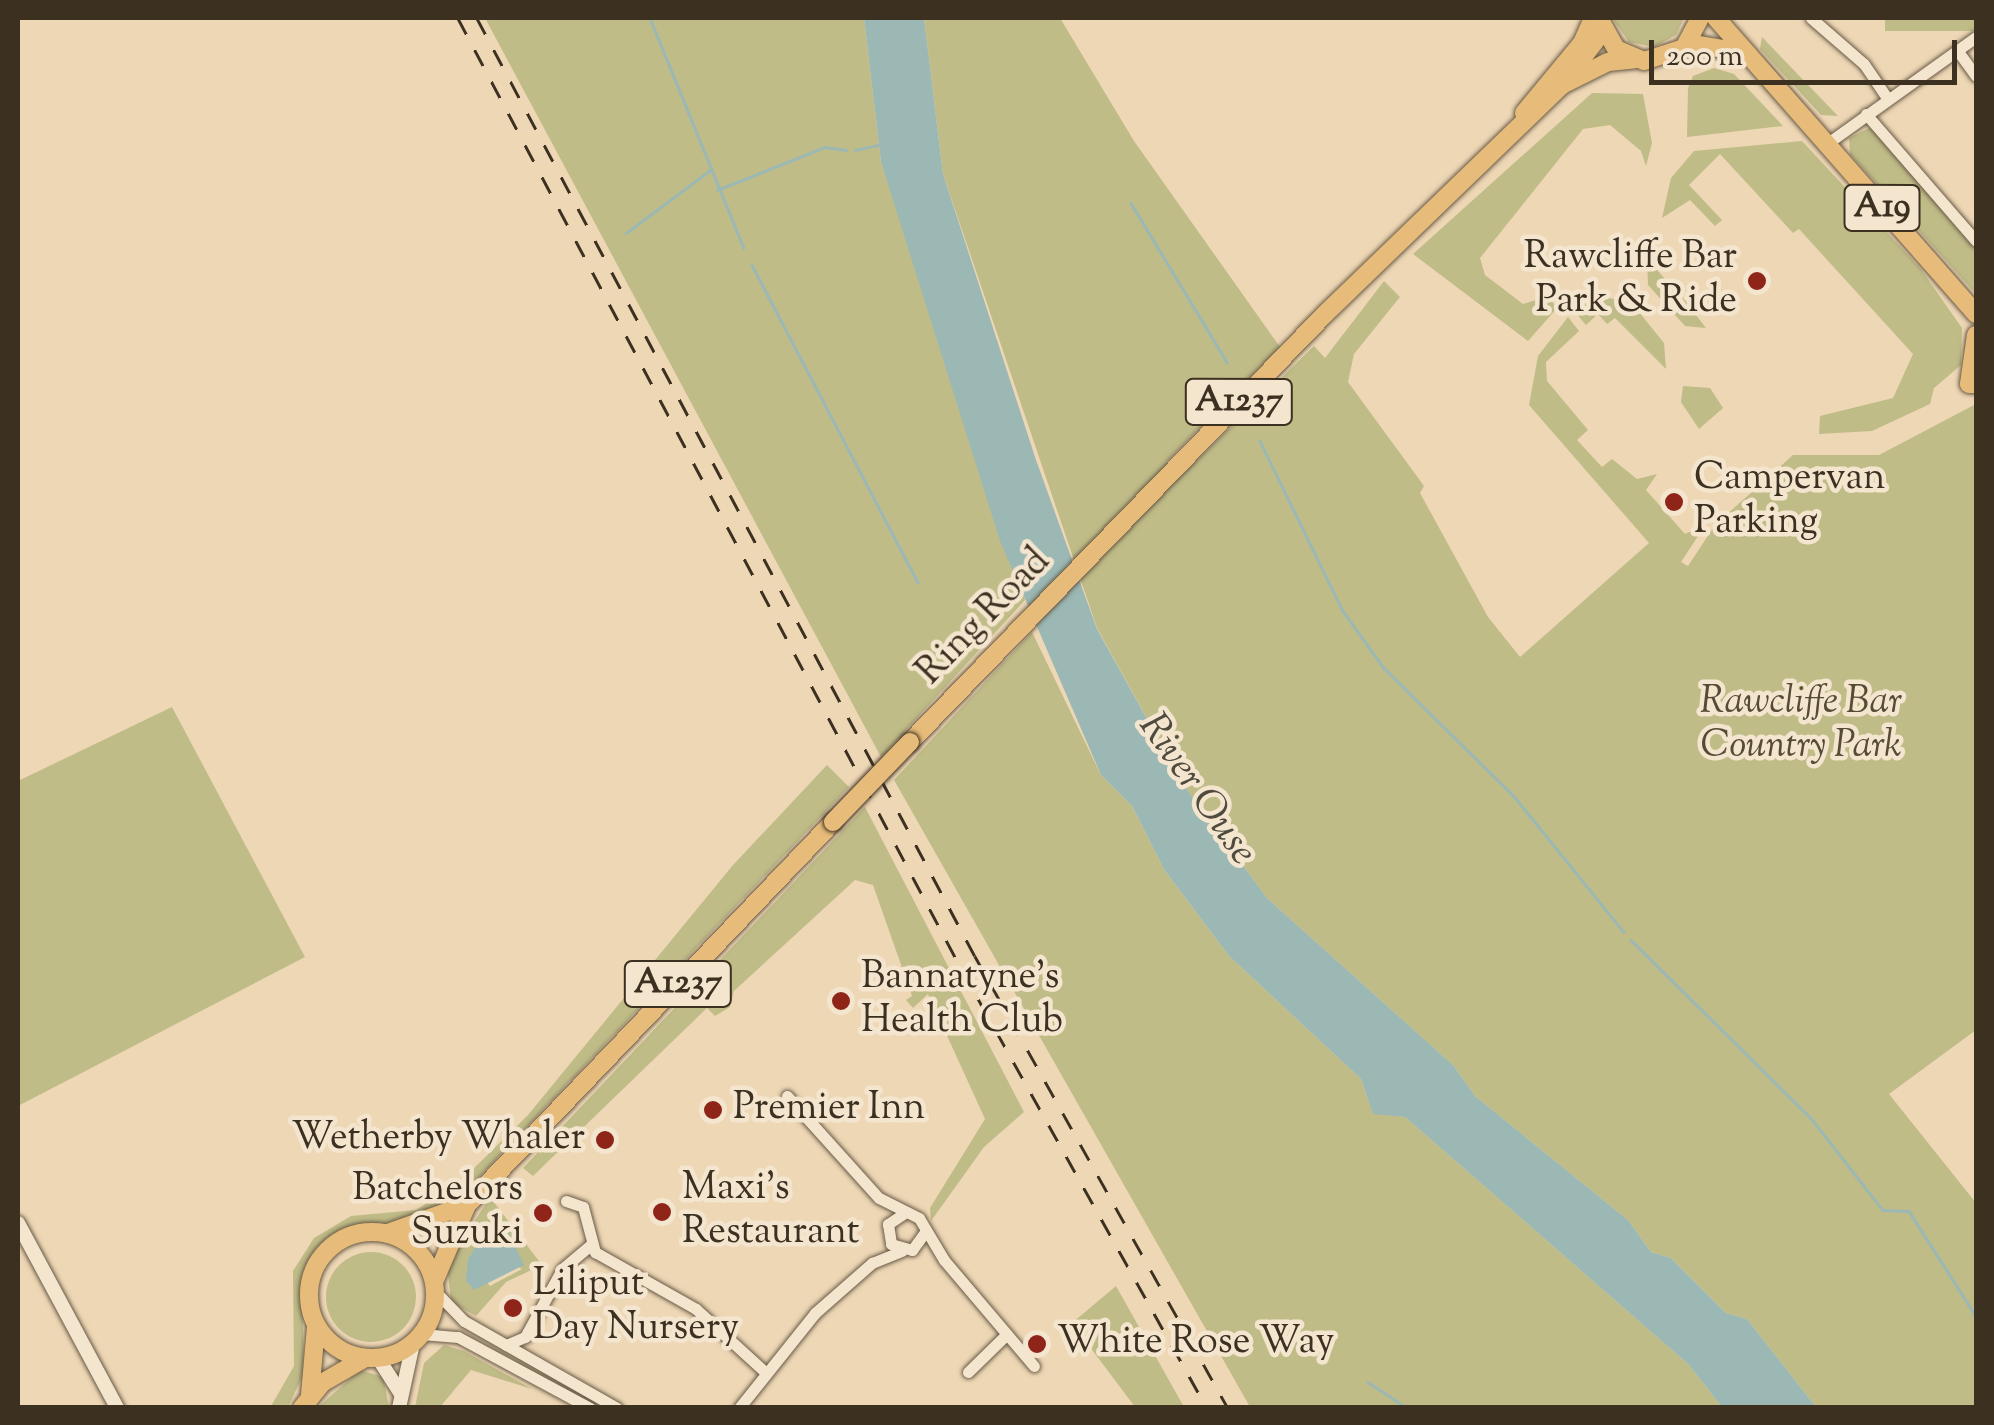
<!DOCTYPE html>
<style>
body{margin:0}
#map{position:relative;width:1994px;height:1425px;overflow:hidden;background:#eed7b5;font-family:"Sorts Mill Goudy",serif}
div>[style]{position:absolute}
.green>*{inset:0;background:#c0bc88;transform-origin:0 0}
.round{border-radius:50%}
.water>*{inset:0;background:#9bb8b4}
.stream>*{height:2.5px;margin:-1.25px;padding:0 1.25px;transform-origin:1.25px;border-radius:1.25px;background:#9bb8b4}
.roads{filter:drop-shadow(0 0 2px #685a46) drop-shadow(0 0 2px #685a46)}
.minor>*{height:11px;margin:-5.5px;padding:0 5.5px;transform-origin:5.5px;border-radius:5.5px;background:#f4e5cf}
.tertiary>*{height:14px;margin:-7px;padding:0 7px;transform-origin:7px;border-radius:7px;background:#f4e5cf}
.primary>*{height:18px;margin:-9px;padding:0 9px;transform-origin:9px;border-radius:9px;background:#e7bc7a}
.trunk>*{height:18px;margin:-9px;padding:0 9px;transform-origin:9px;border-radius:9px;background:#e7bc7a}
.trunk>.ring{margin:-9px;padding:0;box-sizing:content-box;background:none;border:18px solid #e7bc7a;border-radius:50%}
.rail>*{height:2.5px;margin-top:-1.25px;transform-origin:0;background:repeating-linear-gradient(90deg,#3c3021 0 18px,transparent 0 36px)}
.bridges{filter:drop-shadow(0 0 2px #3c3021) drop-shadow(0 0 2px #3c3021)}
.trunk-bridge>*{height:18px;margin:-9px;padding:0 9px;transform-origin:9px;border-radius:9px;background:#e7bc7a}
.dots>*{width:28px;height:28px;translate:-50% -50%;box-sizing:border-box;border:5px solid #f4e5cf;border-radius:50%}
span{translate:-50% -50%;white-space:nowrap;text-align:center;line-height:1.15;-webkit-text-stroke:9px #f4e5cf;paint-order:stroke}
.shield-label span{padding:2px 8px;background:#f4e5cf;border:2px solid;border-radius:8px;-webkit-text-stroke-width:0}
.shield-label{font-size:35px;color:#3c3021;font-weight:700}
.poi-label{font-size:38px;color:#3c3021}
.right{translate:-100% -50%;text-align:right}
.left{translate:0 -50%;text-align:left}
.street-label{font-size:38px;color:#3c3021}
.park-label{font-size:38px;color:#564c36;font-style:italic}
.water-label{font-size:40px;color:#4f4b3e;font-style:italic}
.frame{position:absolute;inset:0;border:20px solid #3c3021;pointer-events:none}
.scale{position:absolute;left:1649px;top:40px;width:308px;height:45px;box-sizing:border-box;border:5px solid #3c3021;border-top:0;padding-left:12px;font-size:30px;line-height:35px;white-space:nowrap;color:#3c3021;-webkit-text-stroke:8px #f4e5cf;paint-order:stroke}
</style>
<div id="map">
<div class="green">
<div style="clip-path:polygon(485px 18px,864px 18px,881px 162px,1025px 600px,881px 757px)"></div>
<div style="clip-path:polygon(924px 18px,1060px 18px,1134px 141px,1280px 347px,1166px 462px,1181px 476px,1314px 346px,1325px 358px,1384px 281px,1400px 297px,1354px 354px,1348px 382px,1424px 486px,1420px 493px,1488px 617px,1520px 657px,1649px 543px,1529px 405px,1538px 356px,1568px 317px,1579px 331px,1546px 362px,1547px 381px,1588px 430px,1577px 440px,1602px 467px,1612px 459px,1637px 479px,1657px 474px,1646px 490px,1685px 534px,1706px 524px,1681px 562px,1688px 566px,1715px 525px,1793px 455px,1879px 455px,1976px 404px,1976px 1030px,1889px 1094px,1976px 1203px,1976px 1407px,1816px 1407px,1747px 1319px,1726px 1313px,1671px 1258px,1651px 1252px,1628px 1220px,1475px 1096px,1454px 1066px,1267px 898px,1185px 787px,1097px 628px,943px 174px)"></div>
<div style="clip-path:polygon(1612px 18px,1684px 18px,1676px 35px,1654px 47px,1629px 42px)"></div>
<div style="left:1976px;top:18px;width:13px;height:91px;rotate:90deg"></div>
<div style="clip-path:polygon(1762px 37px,1838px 116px,1821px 115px,1760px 49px)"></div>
<div style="clip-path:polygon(1714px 68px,1734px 74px,1783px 126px,1687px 137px,1688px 88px,1693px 76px)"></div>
<div style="clip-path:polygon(1592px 93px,1643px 94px,1652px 143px,1646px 166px,1641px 151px,1610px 125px,1583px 129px,1480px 258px,1485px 275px,1523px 304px,1546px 297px,1558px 307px,1528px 341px,1413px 254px)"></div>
<div style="clip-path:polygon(1871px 127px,1976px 247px,1976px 294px,1850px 154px,1849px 138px)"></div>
<div style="clip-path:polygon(1802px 141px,1920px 268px,1962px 328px,1961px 365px,1934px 388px,1930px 404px,1872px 431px,1819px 434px,1820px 416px,1893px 398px,1913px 354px,1799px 229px,1793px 233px,1720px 154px,1689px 185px,1722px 220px,1715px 226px,1690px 200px,1662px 218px,1671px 178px,1694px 151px)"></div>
<div style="clip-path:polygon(1647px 259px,1687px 303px,1706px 328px,1685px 326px,1648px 285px)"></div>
<div style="clip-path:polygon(1597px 296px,1631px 302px,1664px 343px,1666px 369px,1615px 318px,1607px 324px,1598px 314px,1586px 325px,1575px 312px)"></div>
<div style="clip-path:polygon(1683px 386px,1710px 388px,1723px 408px,1699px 429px,1681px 402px)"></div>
<div style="clip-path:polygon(1032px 632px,1101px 775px,1132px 806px,1165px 871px,1229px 956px,1361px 1079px,1373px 1113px,1405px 1117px,1688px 1364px,1722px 1407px,1250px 1407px,894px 780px)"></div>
<div style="clip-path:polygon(172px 707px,305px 957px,18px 1106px,18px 781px)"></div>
<div style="clip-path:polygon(827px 765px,849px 787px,478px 1178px,449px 1203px,323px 1245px,302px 1283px,304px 1373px,288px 1407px,270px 1408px,294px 1366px,293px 1271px,314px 1238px,351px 1216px,416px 1210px,461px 1181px,528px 1115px,733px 865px)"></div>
<div style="clip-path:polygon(865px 807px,1024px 1112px,984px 1147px,931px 1221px,930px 1208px,985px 1119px,928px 994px,913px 1008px,906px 1000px,912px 996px,873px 885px,855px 880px,734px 991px,730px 1007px,715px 1016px,707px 1008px,533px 1176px,523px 1168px)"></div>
<div style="clip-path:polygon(evenodd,490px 1197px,542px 1265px,506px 1282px,476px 1316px,451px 1302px,447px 1264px,490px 1197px,478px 1246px,522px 1269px,490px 1286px,468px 1259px,478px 1246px)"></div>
<div class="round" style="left:326px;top:1252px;width:90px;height:90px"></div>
<div style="clip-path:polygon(1116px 1286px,1184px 1407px,1135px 1407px,1072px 1323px)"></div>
<div style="clip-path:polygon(444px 1345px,464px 1351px,532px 1389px,471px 1370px,440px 1407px,415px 1407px,424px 1363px)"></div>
<div style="clip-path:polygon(360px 1370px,383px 1377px,389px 1407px,317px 1408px)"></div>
</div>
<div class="water">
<div style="clip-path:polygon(864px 18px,924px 18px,943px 174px,1036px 460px,1097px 629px,1185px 787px,1267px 898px,1454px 1066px,1475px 1096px,1628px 1220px,1651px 1252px,1671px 1258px,1726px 1313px,1747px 1319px,1816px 1407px,1722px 1407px,1688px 1364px,1405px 1117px,1373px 1114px,1361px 1079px,1229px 956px,1165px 871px,1132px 806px,1101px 775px,1000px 541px,881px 162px)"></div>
<div style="clip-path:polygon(504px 1223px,524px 1265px,474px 1290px,466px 1281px,468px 1259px,490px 1224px)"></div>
</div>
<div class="stream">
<div style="left:650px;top:18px;width:248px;rotate:67.8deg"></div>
<div style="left:855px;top:150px;width:24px;rotate:-12deg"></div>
<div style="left:717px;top:190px;width:116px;rotate:-21.7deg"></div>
<div style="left:825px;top:147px;width:22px;rotate:8deg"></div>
<div style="left:1131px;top:203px;width:186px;rotate:58.9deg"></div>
<div style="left:626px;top:233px;width:104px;rotate:-36.8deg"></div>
<div style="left:752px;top:265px;width:358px;rotate:62.4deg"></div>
<div style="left:1260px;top:441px;width:189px;rotate:64deg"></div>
<div style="left:1343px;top:611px;width:70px;rotate:54.3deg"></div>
<div style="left:1384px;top:668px;width:181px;rotate:44.6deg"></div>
<div style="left:1513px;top:795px;width:176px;rotate:51deg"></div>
<div style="left:1631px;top:940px;width:252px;rotate:44.7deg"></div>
<div style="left:1810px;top:1117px;width:118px;rotate:51.9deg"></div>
<div style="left:1883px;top:1210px;width:26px;rotate:2deg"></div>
<div style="left:1909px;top:1211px;width:125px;rotate:57.5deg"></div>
<div style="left:1368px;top:1382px;width:47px;rotate:33.7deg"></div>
</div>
<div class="roads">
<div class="minor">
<div style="left:1811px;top:18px;width:70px;rotate:41deg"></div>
<div style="left:1864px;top:64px;width:41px;rotate:55.9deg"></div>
<div style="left:1957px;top:50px;width:32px;rotate:54deg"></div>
<div style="left:1866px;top:114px;width:168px;rotate:49.1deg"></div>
<div style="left:1825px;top:145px;width:186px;rotate:-35.6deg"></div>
<div style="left:787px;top:1096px;width:137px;rotate:48deg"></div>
<div style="left:879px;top:1198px;width:45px;rotate:26.6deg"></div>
<div style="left:919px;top:1218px;width:49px;rotate:59.2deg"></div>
<div style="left:944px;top:1260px;width:139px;rotate:49.7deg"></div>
<div style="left:566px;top:1201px;width:18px;rotate:19deg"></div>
<div style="left:583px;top:1207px;width:47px;rotate:75.1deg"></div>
<div style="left:595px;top:1252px;width:116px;rotate:29.4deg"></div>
<div style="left:696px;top:1309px;width:92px;rotate:42.4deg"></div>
<div style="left:906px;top:1212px;width:22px;rotate:146deg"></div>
<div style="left:888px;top:1224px;width:20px;rotate:81deg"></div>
<div style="left:891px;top:1244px;width:22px;rotate:16deg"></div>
<div style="left:912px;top:1250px;width:22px;rotate:-54deg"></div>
<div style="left:435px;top:1291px;width:42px;rotate:46deg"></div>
<div style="left:464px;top:1321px;width:176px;rotate:29.6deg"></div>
<div style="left:422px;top:1334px;width:36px;rotate:5deg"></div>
<div style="left:458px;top:1337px;width:150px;rotate:28.3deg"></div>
<div style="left:506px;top:1345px;width:21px;rotate:-23deg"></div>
<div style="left:525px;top:1337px;width:77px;rotate:-61.4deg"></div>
<div style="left:562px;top:1269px;width:38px;rotate:-40deg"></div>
<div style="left:968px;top:1372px;width:54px;rotate:-44.3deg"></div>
<div style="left:739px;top:1408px;width:122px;rotate:-51.3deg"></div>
<div style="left:815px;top:1313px;width:76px;rotate:-41.3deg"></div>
<div style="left:872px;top:1263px;width:32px;rotate:-22deg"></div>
</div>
<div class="tertiary">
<div style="left:18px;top:1223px;width:210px;rotate:61.8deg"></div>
<div style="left:378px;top:1358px;width:43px;rotate:57.4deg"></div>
<div style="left:399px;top:1408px;width:66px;rotate:-77.8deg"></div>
</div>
<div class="primary">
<div style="left:1716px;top:18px;width:394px;rotate:48.7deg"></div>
<div style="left:1688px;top:43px;width:54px;rotate:9.6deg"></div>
<div style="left:1976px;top:335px;width:49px;rotate:98.1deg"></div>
<div style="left:1969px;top:384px;width:7px"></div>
</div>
<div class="trunk">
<div style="left:1599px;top:18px;width:35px;rotate:61deg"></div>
<div style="left:1616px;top:49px;width:30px;rotate:23deg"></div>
<div style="left:1644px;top:61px;width:42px;rotate:-18deg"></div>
<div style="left:1684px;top:48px;width:34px;rotate:-62deg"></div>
<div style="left:1562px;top:85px;width:51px;rotate:-26.6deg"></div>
<div style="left:1608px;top:62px;width:27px;rotate:-6deg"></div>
<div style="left:1524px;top:113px;width:91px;rotate:-50.4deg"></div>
<div style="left:1582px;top:43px;width:27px;rotate:-66deg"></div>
<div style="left:910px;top:742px;width:596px;rotate:-45.88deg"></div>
<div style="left:1325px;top:314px;width:328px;rotate:-44deg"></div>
<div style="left:1561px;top:86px;width:69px;rotate:-52.6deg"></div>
<div class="ring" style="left:309px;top:1232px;width:108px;height:108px"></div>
<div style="left:388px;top:1233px;width:83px;rotate:-19.7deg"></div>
<div style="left:434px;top:1282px;width:84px;rotate:-66.8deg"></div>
<div style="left:467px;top:1205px;width:530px;rotate:-46.3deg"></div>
<div style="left:310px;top:1395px;width:69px;rotate:-85deg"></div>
<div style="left:302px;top:1408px;width:32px;rotate:-51deg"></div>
<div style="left:322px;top:1383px;width:50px;rotate:-30.2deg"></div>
</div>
</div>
<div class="rail">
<div style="left:458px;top:18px;width:1075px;rotate:62.1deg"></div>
<div style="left:961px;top:968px;width:504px;rotate:60.79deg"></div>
<div style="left:477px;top:18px;width:1062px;rotate:62.04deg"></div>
<div style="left:975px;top:956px;width:518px;rotate:60.76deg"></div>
</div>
<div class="bridges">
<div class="trunk-bridge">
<div style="left:833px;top:822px;width:111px;rotate:-46.1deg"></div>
</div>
</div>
<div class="dots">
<div style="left:1757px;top:281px;background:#8f2418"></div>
<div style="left:1674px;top:502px;background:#8f2418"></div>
<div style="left:841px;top:1001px;background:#8f2418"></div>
<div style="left:713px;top:1110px;background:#8f2418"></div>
<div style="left:605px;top:1140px;background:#8f2418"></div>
<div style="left:662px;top:1212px;background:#8f2418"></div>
<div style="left:543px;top:1213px;background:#8f2418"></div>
<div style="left:513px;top:1308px;background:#8f2418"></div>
<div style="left:1037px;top:1344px;background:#8f2418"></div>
</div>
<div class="shield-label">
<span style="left:1882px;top:208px">A19</span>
<span style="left:1239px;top:402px">A1237</span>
<span style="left:678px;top:984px">A1237</span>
</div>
<div class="poi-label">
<span class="right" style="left:1737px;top:281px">Rawcliffe Bar<br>Park &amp; Ride</span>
<span class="left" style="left:1694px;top:502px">Campervan<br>Parking</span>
<span class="left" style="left:861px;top:1001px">Bannatyne's<br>Health Club</span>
<span class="left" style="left:733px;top:1110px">Premier Inn</span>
<span class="right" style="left:585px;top:1140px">Wetherby Whaler</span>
<span class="left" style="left:682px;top:1212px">Maxi's<br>Restaurant</span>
<span class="right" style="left:523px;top:1213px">Batchelors<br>Suzuki</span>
<span class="left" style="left:533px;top:1308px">Liliput<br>Day Nursery</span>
<span class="left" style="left:1057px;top:1344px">White Rose Way</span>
</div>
<div class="street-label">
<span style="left:985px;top:618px;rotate:-46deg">Ring Road</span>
</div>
<div class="park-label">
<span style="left:1801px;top:726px">Rawcliffe Bar<br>Country Park</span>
</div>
<div class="water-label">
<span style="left:1196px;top:790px;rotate:55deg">River Ouse</span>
</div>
<div class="frame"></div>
<div class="scale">200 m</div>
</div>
